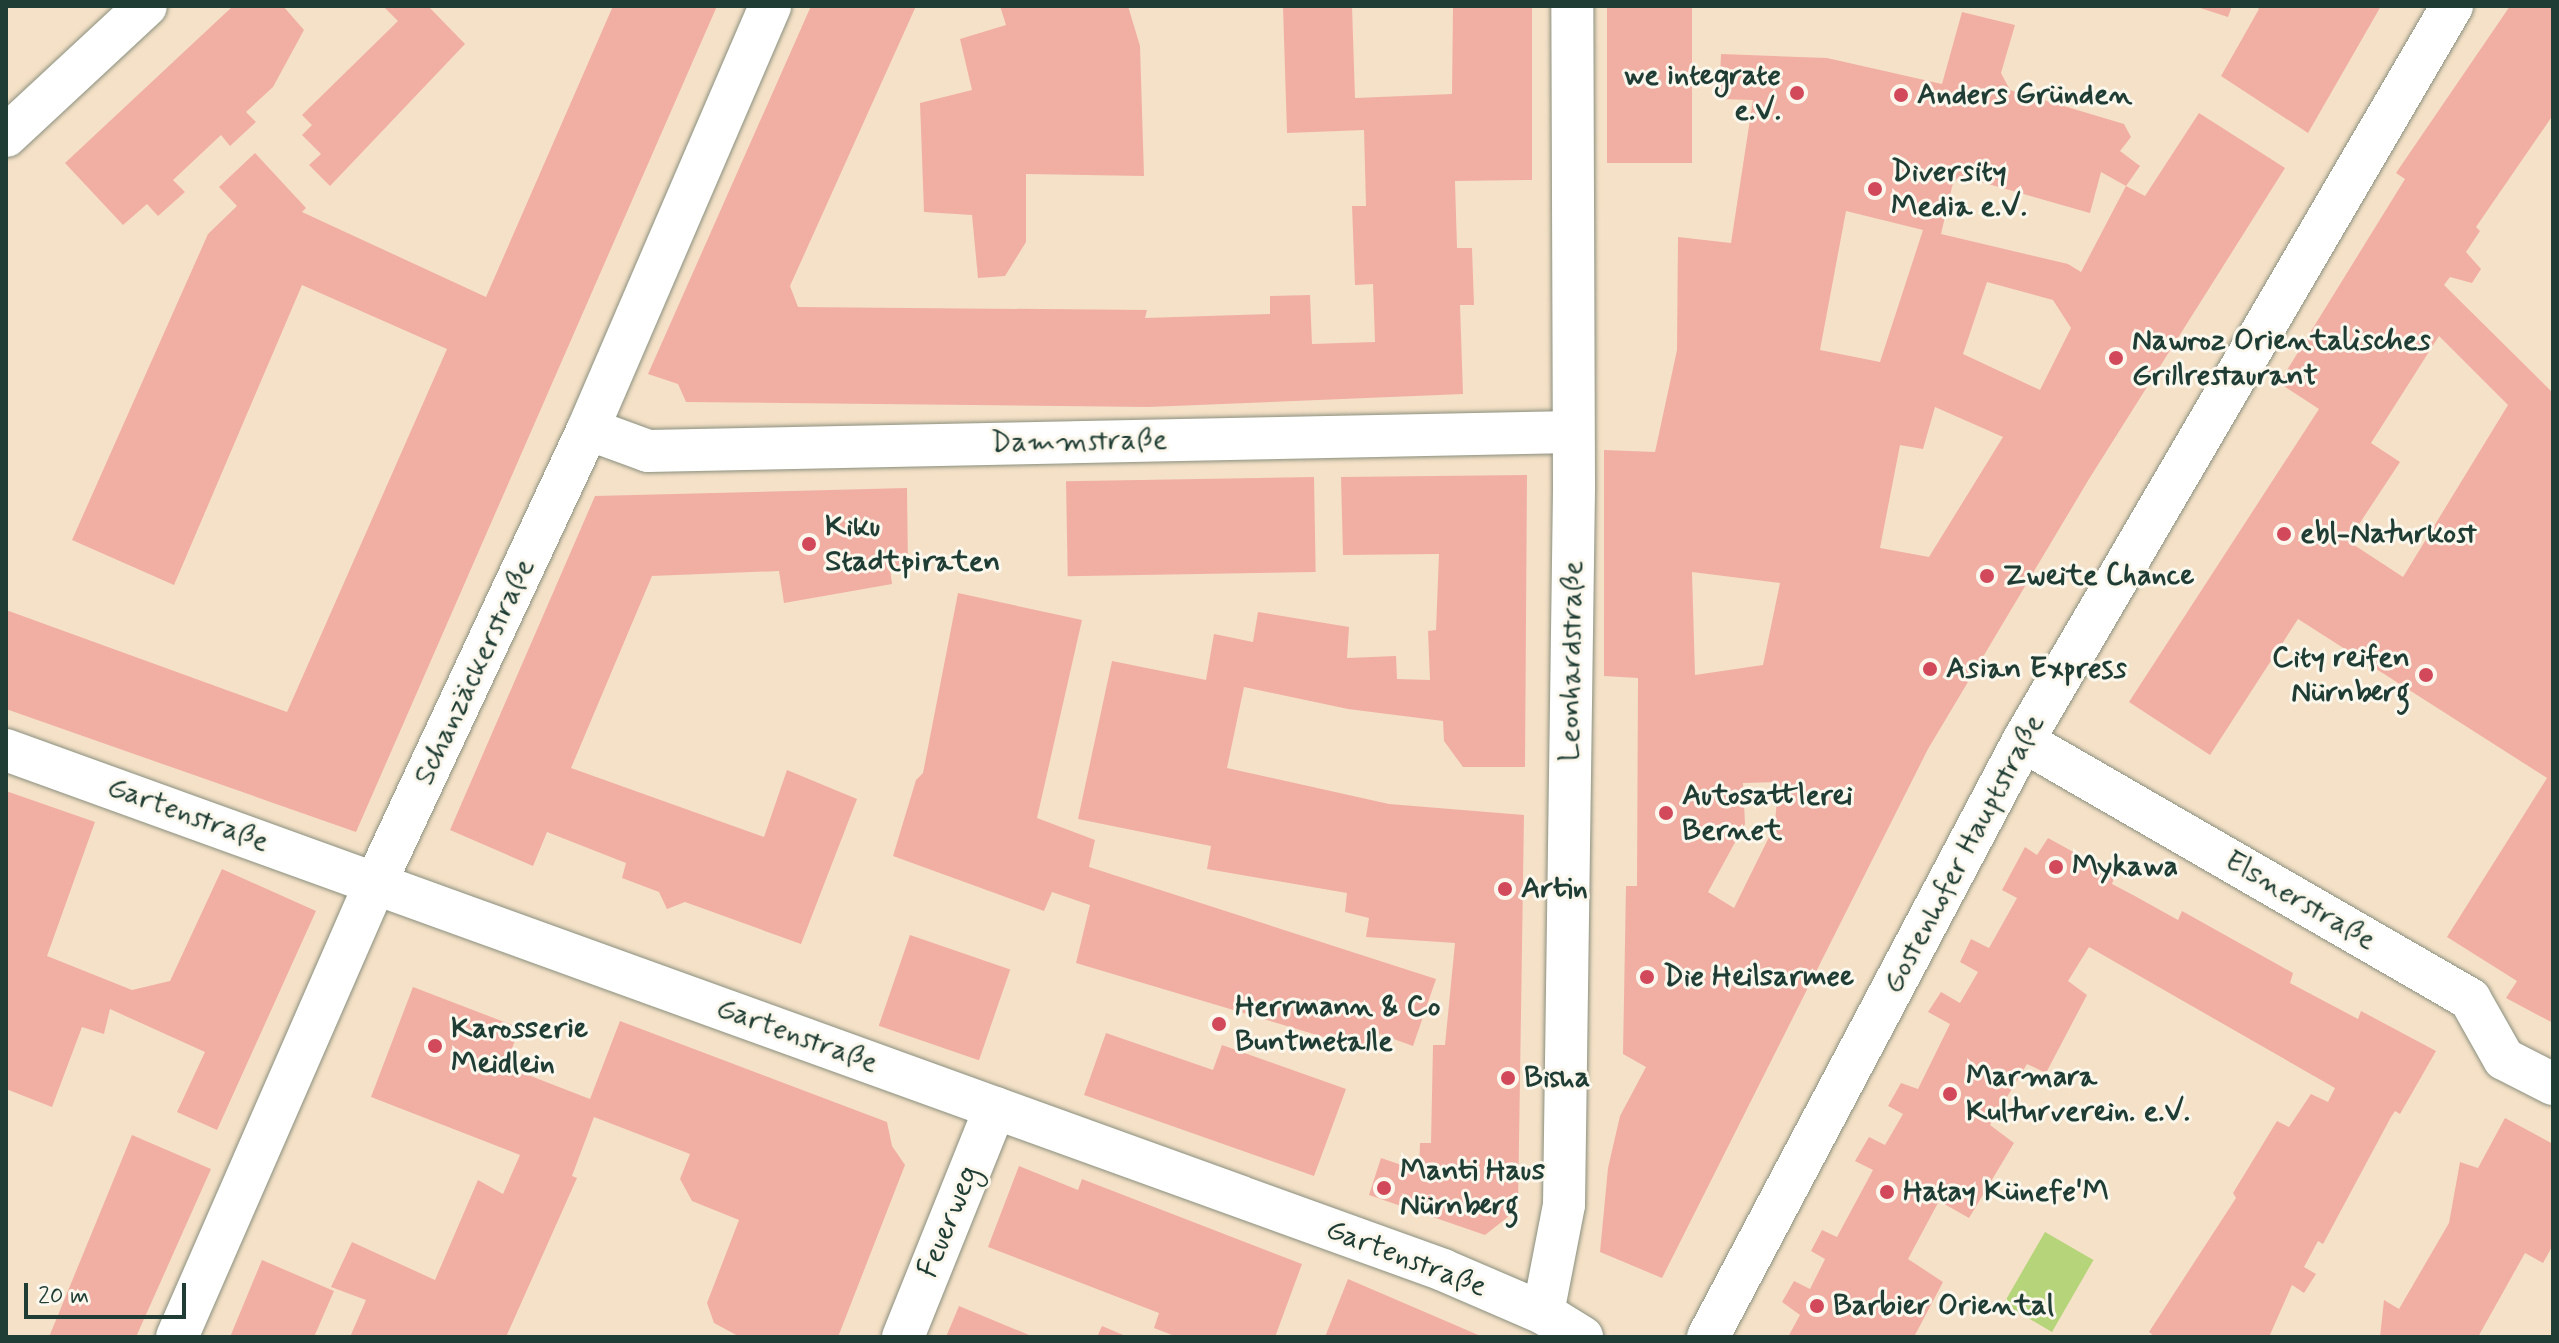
<!DOCTYPE html>
<meta charset="utf-8">
<style>
body{margin:0}
#map{position:relative;width:2559px;height:1343px;overflow:hidden;background:#f5e1c7;font-family:Mynerve,sans-serif}
div>[style]{position:absolute}
.green>*{inset:0;background:#b6d47a;transform-origin:0 0}
.building>*{inset:0;background:#f1afa4;transform-origin:0 0}
.roads{filter:drop-shadow(0 0 2px #8a8f7e) drop-shadow(0 0 2px #8a8f7e)}
.street>*{height:42px;margin:-21px;padding:0 21px;transform-origin:21px;border-radius:21px;background:#fff}
.dots>*{width:22px;height:22px;translate:-50% -50%;box-sizing:border-box;border:4px solid #fbf7ec;border-radius:50%}
span{translate:-50% -50%;white-space:nowrap;text-align:center;line-height:1.15;-webkit-text-stroke:6px #fbf7ec;paint-order:stroke}
.poi-label{font-size:30px;color:#1f3d34;font-weight:700}
.right{translate:-100% -50%;text-align:right}
.left{translate:0 -50%;text-align:left}
.street-label{font-size:30px;color:#1f3d34}
.frame{position:absolute;inset:0;border:8px solid #1f3d34;pointer-events:none}
.scale{position:absolute;left:24px;top:1283px;width:162px;height:36px;box-sizing:border-box;border:4px solid #1f3d34;border-top:0;padding-left:10px;font-size:24px;line-height:28px;white-space:nowrap;color:#1f3d34;-webkit-text-stroke:6px #fbf7ec;paint-order:stroke}
</style>
<div id="map">
<div class="green">
<div style="left:2045px;top:1232px;width:56px;height:83px;rotate:30deg"></div>
</div>
<div class="building">
<div style="clip-path:polygon(233px 6px,283px 6px,304px 30px,273px 87px,246px 112px,256px 122px,230px 146px,221px 135px,173px 180px,185px 192px,158px 216px,147px 204px,123px 225px,65px 163px)"></div>
<div style="clip-path:polygon(383px 6px,428px 6px,465px 44px,330px 186px,309px 165px,321px 154px,302px 135px,312px 125px,302px 115px,398px 21px)"></div>
<div style="clip-path:polygon(613px 6px,717px 6px,356px 832px,6px 709px,6px 610px,287px 712px,447px 349px,302px 285px,174px 585px,72px 540px,208px 234px,237px 206px,219px 187px,255px 153px,306px 208px,302px 212px,486px 297px)"></div>
<div style="clip-path:polygon(811px 6px,916px 6px,790px 286px,798px 307px,1147px 310px,1145px 318px,1270px 314px,1270px 296px,1310px 295px,1312px 344px,1375px 342px,1373px 284px,1355px 285px,1352px 206px,1366px 206px,1364px 130px,1287px 133px,1283px 7px,1352px 6px,1355px 98px,1452px 94px,1453px 6px,1532px 6px,1532px 180px,1455px 181px,1457px 248px,1472px 248px,1474px 305px,1460px 305px,1463px 394px,1148px 407px,686px 402px,678px 384px,648px 374px)"></div>
<div style="clip-path:polygon(1000px 6px,1128px 6px,1140px 46px,1144px 176px,1026px 174px,1026px 242px,1005px 276px,978px 278px,972px 215px,924px 212px,920px 103px,972px 90px,960px 39px,1006px 25px)"></div>
<div style="left:1607px;top:6px;width:85px;height:157px"></div>
<div style="clip-path:polygon(2194px 6px,2232px 6px,2228px 17px)"></div>
<div style="clip-path:polygon(2255px 6px,2381px 6px,2308px 133px,2221px 76px,2259px 9px)"></div>
<div style="clip-path:polygon(evenodd,2510px 6px,2553px 6px,2553px 115px,2476px 227px,2480px 231px,2466px 252px,2481px 269px,2472px 283px,2450px 277px,2444px 285px,2553px 393px,2553px 1023px,2506px 998px,2517px 981px,2447px 937px,2547px 778px,2298px 619px,2210px 755px,2129px 702px,2319px 409px,2279px 383px,2405px 179px,2396px 173px,2510px 6px,2439px 336px,2508px 405px,2403px 577px,2348px 541px,2400px 462px,2371px 443px,2439px 336px)"></div>
<div style="clip-path:polygon(evenodd,1962px 12px,2015px 25px,2001px 73px,2010px 90px,2124px 124px,2131px 137px,2120px 151px,2140px 166px,2126px 186px,2101px 172px,2090px 213px,1960px 176px,1953px 183px,1941px 234px,2068px 264px,2081px 272px,2126px 186px,2145px 196px,2199px 113px,2285px 168px,2089px 479px,1928px 749px,1662px 1278px,1600px 1252px,1608px 1168px,1620px 1116px,1646px 1067px,1623px 1054px,1626px 886px,1637px 886px,1638px 678px,1604px 676px,1604px 450px,1655px 452px,1677px 350px,1678px 237px,1731px 243px,1753px 100px,1719px 99px,1721px 54px,1827px 58px,1942px 84px,1962px 12px,1846px 211px,1923px 230px,1880px 362px,1820px 350px,1846px 211px,1962px 12px,1987px 282px,2053px 300px,2071px 328px,2040px 390px,1963px 354px,1987px 282px,1962px 12px,1935px 407px,2003px 437px,1929px 557px,1880px 548px,1900px 445px,1923px 449px,1935px 407px,1962px 12px,1692px 572px,1780px 583px,1763px 665px,1695px 675px,1692px 572px,1962px 12px,1778px 782px,1775px 825px,1734px 908px,1708px 892px,1745px 824px,1743px 783px,1778px 782px)"></div>
<div style="clip-path:polygon(1527px 475px,1525px 767px,1463px 767px,1444px 741px,1443px 721px,1348px 709px,1244px 687px,1227px 768px,1389px 804px,1524px 815px,1518px 1209px,1485px 1235px,1369px 1195px,1381px 1158px,1419px 1171px,1420px 1143px,1431px 1143px,1433px 1045px,1445px 1045px,1455px 943px,1366px 937px,1369px 918px,1345px 912px,1347px 893px,1207px 869px,1211px 846px,1078px 819px,1112px 661px,1206px 680px,1214px 634px,1253px 642px,1258px 612px,1349px 627px,1347px 658px,1396px 656px,1397px 679px,1430px 680px,1428px 631px,1436px 630px,1439px 554px,1343px 555px,1341px 477px)"></div>
<div style="left:1314px;top:477px;width:95px;height:248px;rotate:89deg"></div>
<div style="clip-path:polygon(907px 488px,908px 569px,890px 569px,892px 584px,784px 603px,779px 571px,652px 576px,571px 768px,764px 837px,787px 770px,857px 799px,801px 944px,685px 902px,667px 909px,659px 892px,622px 878px,626px 863px,547px 832px,533px 866px,450px 830px,595px 496px)"></div>
<div style="clip-path:polygon(958px 593px,1082px 620px,1037px 818px,1095px 840px,1089px 867px,1436px 979px,1413px 1046px,1380px 1034px,1374px 1052px,1076px 963px,1090px 905px,1052px 892px,1044px 911px,893px 856px,916px 780px,923px 773px)"></div>
<div style="clip-path:polygon(6px 791px,95px 822px,47px 956px,132px 990px,170px 981px,222px 869px,316px 911px,217px 1130px,177px 1112px,205px 1052px,110px 1009px,104px 1034px,82px 1027px,52px 1107px,6px 1089px)"></div>
<div style="clip-path:polygon(2048px 838px,2115px 875px,2112px 884px,2133px 895px,2178px 920px,2182px 911px,2293px 973px,2290px 983px,2358px 1019px,2361px 1011px,2436px 1051px,2400px 1114px,2395px 1111px,2391px 1117px,2323px 1244px,2318px 1241px,2304px 1267px,2316px 1274px,2304px 1293px,2292px 1285px,2269px 1337px,2155px 1337px,2149px 1332px,2236px 1198px,2233px 1193px,2277px 1121px,2289px 1127px,2311px 1094px,2328px 1102px,2335px 1088px,2089px 947px,2068px 981px,2087px 995px,2046px 1073px,2027px 1064px,1990px 1125px,2014px 1143px,1969px 1218px,1939px 1201px,1908px 1259px,1943px 1282px,1914px 1337px,1788px 1337px,1800px 1315px,1782px 1302px,1794px 1281px,1810px 1289px,1825px 1259px,1811px 1251px,1822px 1230px,1837px 1237px,1873px 1170px,1855px 1161px,1869px 1137px,1885px 1145px,1903px 1114px,1888px 1106px,1901px 1083px,1918px 1089px,1950px 1024px,1928px 1012px,1941px 992px,1960px 1003px,1978px 972px,1960px 962px,1971px 939px,1989px 948px,2017px 898px,2002px 890px,2025px 847px,2037px 855px)"></div>
<div style="left:910px;top:935px;width:106px;height:96px;rotate:19deg"></div>
<div style="clip-path:polygon(413px 987px,520px 1028px,505px 1066px,590px 1099px,620px 1021px,887px 1122px,892px 1146px,905px 1165px,838px 1337px,740px 1337px,714px 1323px,707px 1303px,739px 1220px,692px 1201px,680px 1179px,690px 1154px,594px 1117px,572px 1176px,577px 1178px,506px 1337px,350px 1337px,366px 1300px,331px 1287px,352px 1242px,435px 1280px,478px 1180px,503px 1194px,520px 1155px,371px 1097px)"></div>
<div style="clip-path:polygon(1106px 1033px,1213px 1070px,1222px 1045px,1346px 1089px,1314px 1176px,1084px 1095px)"></div>
<div style="clip-path:polygon(2505px 1118px,2553px 1144px,2553px 1245px,2543px 1263px,2525px 1253px,2478px 1337px,2380px 1337px,2384px 1300px,2399px 1309px,2449px 1223px,2460px 1162px,2478px 1168px)"></div>
<div style="clip-path:polygon(132px 1135px,211px 1169px,136px 1337px,49px 1337px)"></div>
<div style="clip-path:polygon(1019px 1166px,1078px 1190px,1082px 1179px,1302px 1264px,1275px 1337px,1177px 1337px,1154px 1328px,1159px 1313px,988px 1247px)"></div>
<div style="clip-path:polygon(262px 1260px,334px 1291px,314px 1337px,230px 1337px)"></div>
<div style="clip-path:polygon(1348px 1279px,1483px 1337px,1325px 1337px)"></div>
<div style="clip-path:polygon(959px 1306px,1034px 1337px,946px 1337px)"></div>
<div style="clip-path:polygon(1102px 1326px,1128px 1337px,1097px 1337px)"></div>
</div>
<div class="roads">
<div class="street">
<div style="left:6px;top:136px;width:191px;rotate:-42.9deg"></div>
<div style="left:588px;top:429px;width:64px;rotate:20.1deg"></div>
<div style="left:648px;top:451px;width:925px;rotate:-1.18deg"></div>
<div style="left:2023px;top:741px;width:516px;rotate:29.99deg"></div>
<div style="left:2470px;top:999px;width:69px;rotate:60.5deg"></div>
<div style="left:2504px;top:1059px;width:55px;rotate:27deg"></div>
<div style="left:6px;top:750px;width:1528px;rotate:19.89deg"></div>
<div style="left:1443px;top:1270px;width:109px;rotate:23.3deg"></div>
<div style="left:1543px;top:1313px;width:46px;rotate:31.6deg"></div>
<div style="left:1543px;top:1313px;width:110px;rotate:-79deg"></div>
<div style="left:1564px;top:1205px;width:720px;rotate:-89.2deg"></div>
<div style="left:1574px;top:485px;width:479px;rotate:-90.2deg"></div>
<div style="left:177px;top:1337px;width:497px;rotate:-66.4deg"></div>
<div style="left:376px;top:882px;width:500px;rotate:-64.92deg"></div>
<div style="left:588px;top:429px;width:460px;rotate:-66.7deg"></div>
<div style="left:903px;top:1337px;width:247px;rotate:-68.1deg"></div>
<div style="left:1708px;top:1337px;width:674px;rotate:-62.14deg"></div>
<div style="left:2023px;top:741px;width:851px;rotate:-59.73deg"></div>
</div>
</div>
<div class="dots">
<div style="left:1797px;top:93px;background:#d1495b"></div>
<div style="left:1901px;top:95px;background:#d1495b"></div>
<div style="left:1875px;top:189px;background:#d1495b"></div>
<div style="left:2116px;top:358px;background:#d1495b"></div>
<div style="left:2284px;top:534px;background:#d1495b"></div>
<div style="left:809px;top:544px;background:#d1495b"></div>
<div style="left:1987px;top:576px;background:#d1495b"></div>
<div style="left:1930px;top:669px;background:#d1495b"></div>
<div style="left:2426px;top:675px;background:#d1495b"></div>
<div style="left:1666px;top:813px;background:#d1495b"></div>
<div style="left:2056px;top:867px;background:#d1495b"></div>
<div style="left:1505px;top:889px;background:#d1495b"></div>
<div style="left:1647px;top:977px;background:#d1495b"></div>
<div style="left:1219px;top:1024px;background:#d1495b"></div>
<div style="left:435px;top:1046px;background:#d1495b"></div>
<div style="left:1508px;top:1078px;background:#d1495b"></div>
<div style="left:1950px;top:1094px;background:#d1495b"></div>
<div style="left:1384px;top:1188px;background:#d1495b"></div>
<div style="left:1887px;top:1192px;background:#d1495b"></div>
<div style="left:1817px;top:1306px;background:#d1495b"></div>
</div>
<div class="poi-label">
<span class="right" style="left:1781px;top:93px">we integrate<br>e.V.</span>
<span class="left" style="left:1917px;top:95px">Anders Gründen</span>
<span class="left" style="left:1891px;top:189px">Diversity<br>Media e.V.</span>
<span class="left" style="left:2132px;top:358px">Nawroz Orientalisches<br>Grillrestaurant</span>
<span class="left" style="left:825px;top:544px">Kiku<br>Stadtpiraten</span>
<span class="left" style="left:2300px;top:534px">ebl-Naturkost</span>
<span class="left" style="left:2003px;top:576px">Zweite Chance</span>
<span class="right" style="left:2410px;top:675px">City reifen<br>Nürnberg</span>
<span class="left" style="left:1946px;top:669px">Asian Express</span>
<span class="left" style="left:1682px;top:813px">Autosattlerei<br>Bernet</span>
<span class="left" style="left:2072px;top:867px">Mykawa</span>
<span class="left" style="left:1521px;top:889px">Artin</span>
<span class="left" style="left:1663px;top:977px">Die Heilsarmee</span>
<span class="left" style="left:1235px;top:1024px">Herrmann &amp; Co<br>Buntmetalle</span>
<span class="left" style="left:451px;top:1046px">Karosserie<br>Meidlein</span>
<span class="left" style="left:1966px;top:1094px">Marmara<br>Kulturverein. e.V.</span>
<span class="left" style="left:1524px;top:1078px">Bisha</span>
<span class="left" style="left:1400px;top:1188px">Manti Haus<br>Nürnberg</span>
<span class="left" style="left:1903px;top:1192px">Hatay Künefe'M</span>
<span class="left" style="left:1833px;top:1306px">Barbier Oriental</span>
</div>
<div class="street-label">
<span style="left:1079px;top:442px;rotate:-1deg">Dammstraße</span>
<span style="left:1572px;top:661px;rotate:-89deg">Leonhardstraße</span>
<span style="left:475px;top:672px;rotate:-65deg">Schanzäckerstraße</span>
<span style="left:188px;top:815px;rotate:20deg">Gartenstraße</span>
<span style="left:1964px;top:854px;rotate:-62deg">Gostenhofer Hauptstraße</span>
<span style="left:2300px;top:901px;rotate:30deg">Elsnerstraße</span>
<span style="left:797px;top:1036px;rotate:20deg">Gartenstraße</span>
<span style="left:949px;top:1222px;rotate:-68deg">Feuerweg</span>
<span style="left:1406px;top:1259px;rotate:21deg">Gartenstraße</span>
</div>
<div class="frame"></div>
<div class="scale">20 m</div>
</div>
